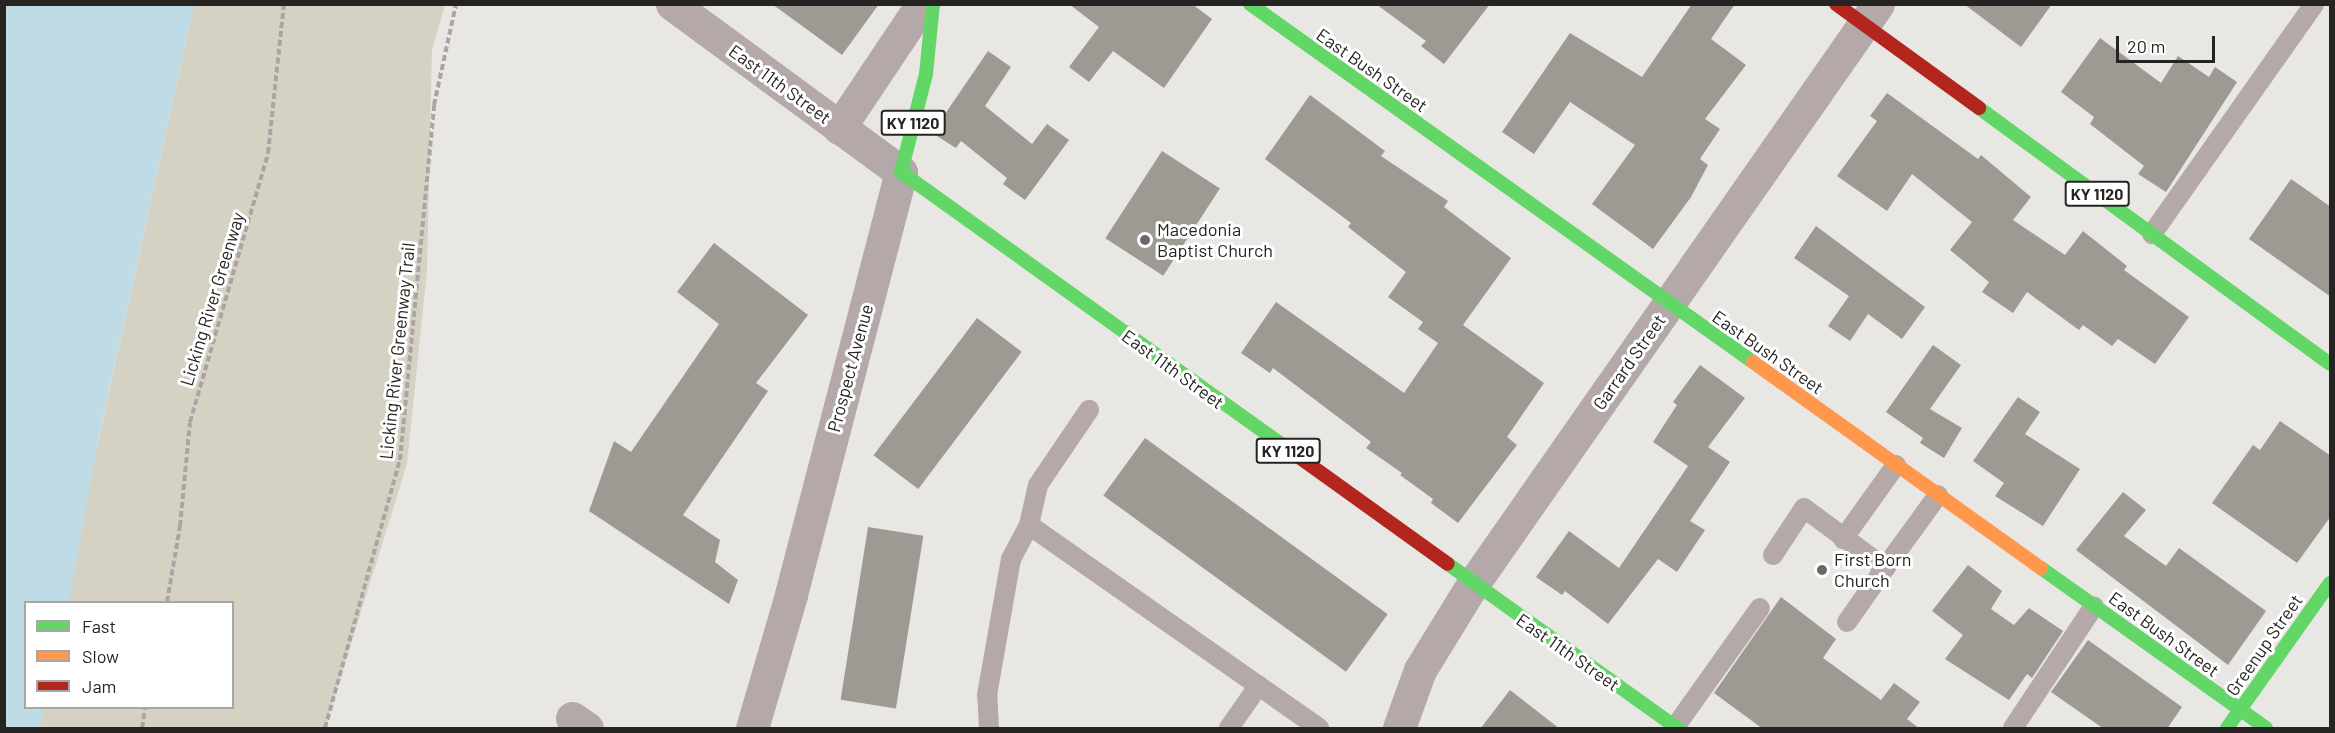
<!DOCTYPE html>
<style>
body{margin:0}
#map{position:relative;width:2335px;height:733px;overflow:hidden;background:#e8e7e4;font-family:Barlow,sans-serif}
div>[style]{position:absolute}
.green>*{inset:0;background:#d5d2c4}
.water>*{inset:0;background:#bfdbe5}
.building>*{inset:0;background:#9c9a93;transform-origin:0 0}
.path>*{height:4px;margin-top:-2px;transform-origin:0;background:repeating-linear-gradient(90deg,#aca4a3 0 6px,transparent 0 9px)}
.lane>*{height:20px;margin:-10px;padding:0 10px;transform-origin:10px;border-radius:10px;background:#b4a8a9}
.street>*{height:33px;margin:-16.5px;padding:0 16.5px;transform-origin:16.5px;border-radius:16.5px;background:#b4a8a9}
.fast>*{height:14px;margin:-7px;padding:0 7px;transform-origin:7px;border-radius:7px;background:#63d668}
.slow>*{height:14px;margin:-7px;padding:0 7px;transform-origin:7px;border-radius:7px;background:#ff974d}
.jam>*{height:14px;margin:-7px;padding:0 7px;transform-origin:7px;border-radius:7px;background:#b3261e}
.dots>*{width:16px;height:16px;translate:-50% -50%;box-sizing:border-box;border:3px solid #fff;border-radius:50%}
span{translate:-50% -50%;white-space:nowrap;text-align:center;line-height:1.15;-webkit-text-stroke:6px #fff;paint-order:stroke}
.shield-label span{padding:2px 4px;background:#fff;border:2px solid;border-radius:4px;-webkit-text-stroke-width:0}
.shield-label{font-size:16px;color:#252422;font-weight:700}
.street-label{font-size:18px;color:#252422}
.poi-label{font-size:18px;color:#252422}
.left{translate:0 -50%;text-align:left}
.frame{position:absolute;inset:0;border:6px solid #252422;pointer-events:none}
.legend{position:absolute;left:24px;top:601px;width:210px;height:108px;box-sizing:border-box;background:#fff;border:2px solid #a8a7a7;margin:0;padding:8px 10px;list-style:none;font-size:18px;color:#252422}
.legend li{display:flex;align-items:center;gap:12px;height:30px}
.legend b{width:30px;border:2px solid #a8a7a7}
.scale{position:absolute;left:2116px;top:36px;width:99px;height:27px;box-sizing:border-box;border:3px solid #252422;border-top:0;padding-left:8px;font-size:18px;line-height:21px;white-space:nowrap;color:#252422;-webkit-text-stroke:4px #fff;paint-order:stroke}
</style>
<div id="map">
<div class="green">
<div style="clip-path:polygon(194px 5px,445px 5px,432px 50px,427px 270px,407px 464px,325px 728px,36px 728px,40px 708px,232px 708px,232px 602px,63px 602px)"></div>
</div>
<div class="water">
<div style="clip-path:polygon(4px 5px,194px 5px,99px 436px,69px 602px,26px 602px,26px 708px,45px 708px,39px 728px,4px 728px)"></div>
</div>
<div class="building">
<div style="clip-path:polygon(772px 4px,879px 4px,842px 55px)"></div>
<div style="clip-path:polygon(1069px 4px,1192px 4px,1212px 19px,1164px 88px,1113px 51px,1089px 82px,1069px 67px,1099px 27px)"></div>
<div style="clip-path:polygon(1376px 4px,1490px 4px,1444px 64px,1421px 46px,1426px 41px)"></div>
<div style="clip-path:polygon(1692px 4px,1735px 4px,1711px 39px,1746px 65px,1705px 119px,1720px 129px,1700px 159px,1708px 165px,1691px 197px,1653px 249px,1592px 204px,1635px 145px,1570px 102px,1534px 154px,1502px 132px,1570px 33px,1642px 77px)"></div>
<div style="clip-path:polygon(1964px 4px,2052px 4px,2021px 47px)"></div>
<div style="clip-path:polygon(2100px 38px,2161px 83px,2178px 56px,2209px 77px,2215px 67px,2237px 82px,2166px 192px,2138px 174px,2144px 166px,2090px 124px,2094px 117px,2061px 92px)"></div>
<div style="clip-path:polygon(988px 51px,1011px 67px,985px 106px,1032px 144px,1047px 124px,1069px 140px,1025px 200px,1003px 184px,1007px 178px,961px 141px,956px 148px,932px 133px)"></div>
<div style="clip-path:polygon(1887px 93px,1978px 159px,1981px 155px,2031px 197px,2013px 220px,2065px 255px,2083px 231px,2127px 266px,2124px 270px,2189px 317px,2155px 364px,2118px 339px,2112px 346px,2083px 325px,2079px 330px,2027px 292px,2013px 313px,1982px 292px,1989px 282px,1950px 250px,1972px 222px,1912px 174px,1887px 211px,1837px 176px,1877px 121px,1870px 116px)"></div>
<div style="clip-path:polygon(1310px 95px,1385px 151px,1381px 156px,1448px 201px,1444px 207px,1511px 258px,1463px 325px,1544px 383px,1507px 437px,1517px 445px,1458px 523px,1431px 503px,1433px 499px,1400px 475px,1402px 473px,1366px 448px,1371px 442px,1273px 368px,1270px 373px,1241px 353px,1276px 302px,1404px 393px,1438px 343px,1418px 329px,1423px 322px,1388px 297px,1406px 272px,1348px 227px,1351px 223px,1265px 159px)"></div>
<div style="left:1162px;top:151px;width:69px;height:104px;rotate:33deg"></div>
<div style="clip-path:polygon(2291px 179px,2331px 207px,2331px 297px,2249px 239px)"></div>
<div style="clip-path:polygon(1816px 226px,1925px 307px,1902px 339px,1868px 314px,1850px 341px,1828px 326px,1849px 296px,1794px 258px)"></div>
<div style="clip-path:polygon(714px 243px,808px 315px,756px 383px,768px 391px,683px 515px,720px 540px,715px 562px,738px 580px,729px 604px,589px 511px,614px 441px,631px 452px,719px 324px,677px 292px)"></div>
<div style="left:977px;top:318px;width:56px;height:172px;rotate:37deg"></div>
<div style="clip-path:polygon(1933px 345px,1961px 365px,1930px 409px,1962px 428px,1944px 458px,1920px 443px,1923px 438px,1886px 412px)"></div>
<div style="clip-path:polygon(1700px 365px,1745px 398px,1708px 447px,1730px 462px,1690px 521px,1705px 530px,1677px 572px,1658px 559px,1608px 624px,1565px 591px,1562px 595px,1536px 577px,1569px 531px,1619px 568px,1688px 466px,1653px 442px,1677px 405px,1673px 402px)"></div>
<div style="clip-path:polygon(2018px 397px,2040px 412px,2025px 434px,2080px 469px,2043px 526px,1995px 496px,2004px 483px,1973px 461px)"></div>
<div style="clip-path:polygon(2280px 421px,2331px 456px,2331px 516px,2297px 563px,2212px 503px,2253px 445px,2260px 450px)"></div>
<div style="left:1145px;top:438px;width:300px;height:71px;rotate:36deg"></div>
<div style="clip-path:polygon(2123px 492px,2146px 510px,2124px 536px,2166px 566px,2179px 548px,2266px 611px,2228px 665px,2076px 550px)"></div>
<div style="left:868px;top:527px;width:56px;height:175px;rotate:9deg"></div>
<div style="clip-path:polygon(1968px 565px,2002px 591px,1991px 609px,2014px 625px,2029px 608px,2063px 631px,2032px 678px,2027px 674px,2009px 700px,1945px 659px,1963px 635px,1932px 611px)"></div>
<div style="clip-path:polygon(1781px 597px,1836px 639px,1823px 658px,1881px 700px,1894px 683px,1920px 702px,1907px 719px,1920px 729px,1763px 729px,1714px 693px)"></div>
<div style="clip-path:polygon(2088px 640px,2182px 707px,2167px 729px,2104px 729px,2051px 692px)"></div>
<div style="clip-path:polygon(1510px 690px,1560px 729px,1480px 729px)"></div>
</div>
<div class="path">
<div style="left:167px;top:602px;width:77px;rotate:-80.3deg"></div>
<div style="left:180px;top:526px;width:104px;rotate:-84.5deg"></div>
<div style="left:190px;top:422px;width:280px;rotate:-73.8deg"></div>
<div style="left:268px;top:153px;width:150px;rotate:-83.9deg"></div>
<div style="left:142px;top:728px;width:20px;rotate:-81deg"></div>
<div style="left:325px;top:728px;width:278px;rotate:-74.4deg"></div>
<div style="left:400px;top:460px;width:357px;rotate:-84.5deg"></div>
<div style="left:434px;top:105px;width:103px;rotate:-77.7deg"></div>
</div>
<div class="lane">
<div style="left:2152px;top:234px;width:281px;rotate:-54.8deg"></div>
<div style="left:1029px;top:525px;width:41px;rotate:-77.3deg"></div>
<div style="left:1038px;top:485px;width:91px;rotate:-55.8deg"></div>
<div style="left:1843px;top:539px;width:91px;rotate:-54.4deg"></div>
<div style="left:1773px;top:555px;width:56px;rotate:-56.6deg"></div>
<div style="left:1804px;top:508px;width:101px;rotate:36.5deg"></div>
<div style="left:1885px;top:568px;width:90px;rotate:-54deg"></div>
<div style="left:1847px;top:622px;width:66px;rotate:-54.9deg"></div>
<div style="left:1675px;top:727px;width:146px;rotate:-54.5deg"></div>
<div style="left:989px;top:728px;width:33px;rotate:-93deg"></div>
<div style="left:987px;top:695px;width:138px;rotate:-80deg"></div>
<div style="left:1011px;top:559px;width:38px;rotate:-62deg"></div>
<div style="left:1029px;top:525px;width:354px;rotate:35deg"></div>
<div style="left:1229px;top:728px;width:52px;rotate:-55.1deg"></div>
<div style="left:2013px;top:728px;width:146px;rotate:-56.4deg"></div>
</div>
<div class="street">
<div style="left:672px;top:4px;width:284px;rotate:36.3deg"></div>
<div style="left:901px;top:172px;width:437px;rotate:104.6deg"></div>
<div style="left:791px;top:595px;width:139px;rotate:106.3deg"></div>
<div style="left:839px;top:128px;width:149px;rotate:-56.2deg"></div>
<div style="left:572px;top:718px;width:18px;rotate:34deg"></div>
<div style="left:1399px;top:728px;width:62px;rotate:-70.1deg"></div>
<div style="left:1420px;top:670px;width:101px;rotate:-58.4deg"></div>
<div style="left:1473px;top:584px;width:707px;rotate:-55.07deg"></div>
</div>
<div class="fast">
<div style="left:933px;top:4px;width:70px;rotate:95.7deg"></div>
<div style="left:926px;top:74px;width:101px;rotate:104.3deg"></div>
<div style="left:901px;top:172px;width:490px;rotate:35.6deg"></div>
<div style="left:1250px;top:4px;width:617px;rotate:35.44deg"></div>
<div style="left:1979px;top:108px;width:434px;rotate:36.1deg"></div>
<div style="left:1448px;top:564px;width:282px;rotate:35.6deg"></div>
<div style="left:2041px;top:568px;width:276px;rotate:35.4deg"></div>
<div style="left:2227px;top:728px;width:178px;rotate:-54.6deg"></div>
</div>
<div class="slow">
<div style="left:1753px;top:362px;width:354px;rotate:35.6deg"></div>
</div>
<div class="jam">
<div style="left:1836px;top:4px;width:177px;rotate:36deg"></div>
<div style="left:1299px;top:457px;width:183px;rotate:35.7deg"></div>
</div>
<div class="dots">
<div style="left:1145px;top:240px;background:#696866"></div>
<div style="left:1822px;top:570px;background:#696866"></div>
</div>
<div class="shield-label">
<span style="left:913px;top:123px">KY 1120</span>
<span style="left:2097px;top:194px">KY 1120</span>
<span style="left:1288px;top:451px">KY 1120</span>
</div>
<div class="street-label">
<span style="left:1372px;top:70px;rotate:35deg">East Bush Street</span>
<span style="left:780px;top:84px;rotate:36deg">East 11th Street</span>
<span style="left:212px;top:299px;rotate:-73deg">Licking River Greenway</span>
<span style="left:397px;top:351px;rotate:-84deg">Licking River Greenway Trail</span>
<span style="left:1768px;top:352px;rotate:35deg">East Bush Street</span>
<span style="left:1629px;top:362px;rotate:-55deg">Garrard Street</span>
<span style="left:850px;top:368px;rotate:-75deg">Prospect Avenue</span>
<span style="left:1173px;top:369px;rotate:36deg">East 11th Street</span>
<span style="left:2164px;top:634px;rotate:36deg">East Bush Street</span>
<span style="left:2264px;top:645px;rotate:-55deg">Greenup Street</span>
<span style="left:1568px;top:652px;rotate:35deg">East 11th Street</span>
</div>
<div class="poi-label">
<span class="left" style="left:1157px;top:240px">Macedonia<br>Baptist Church</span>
<span class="left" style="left:1834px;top:570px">First Born<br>Church</span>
</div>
<div class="frame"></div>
<ul class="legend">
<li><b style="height:8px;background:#63d668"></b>Fast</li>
<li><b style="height:8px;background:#ff974d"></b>Slow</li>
<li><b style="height:8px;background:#b3261e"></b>Jam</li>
</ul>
<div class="scale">20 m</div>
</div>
